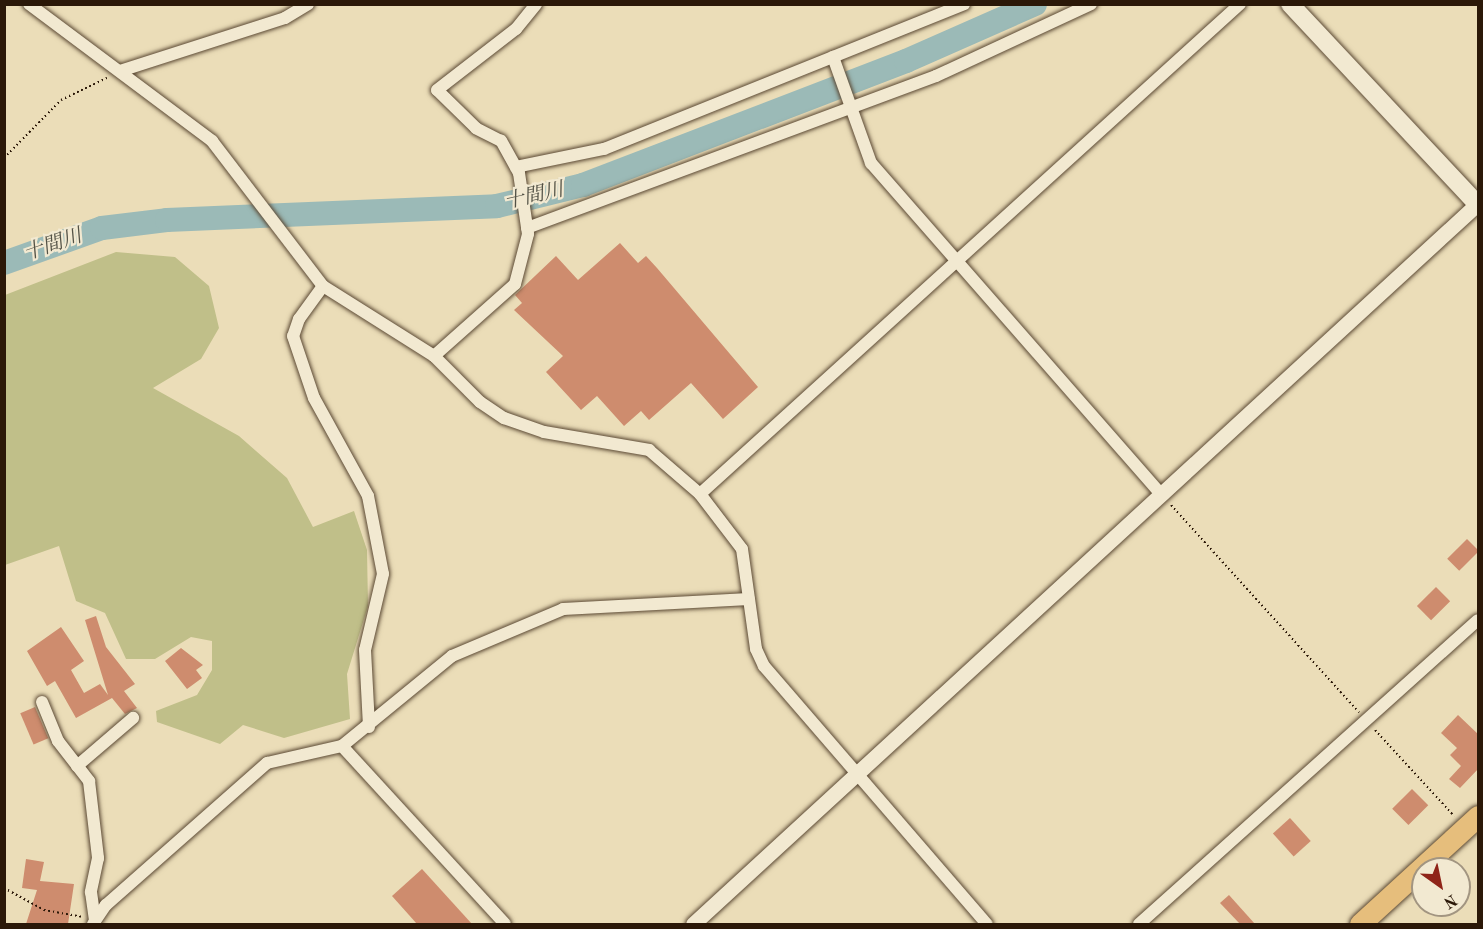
<!DOCTYPE html>
<meta charset="utf-8">
<style>
body{margin:0}
#map{position:relative;width:1483px;height:929px;overflow:hidden;background:#ebddb8;font-family:"Old Standard TT","Noto Serif JP",serif}
div>[style]{position:absolute}
.green>*{inset:0;background:#c0bf89}
.river>*{height:24px;margin:-12px;padding:0 12px;transform-origin:12px;border-radius:12px;background:#9bbab7}
.building>*{inset:0;background:#ce8c6e;transform-origin:0 0}
.path>*{height:2px;margin-top:-1px;transform-origin:0;background:repeating-linear-gradient(90deg,#2b1808 0 1.5px,transparent 0 4.5px)}
.roads{filter:drop-shadow(0 0 2px #5b4934) drop-shadow(0 0 2px #5b4934)}
.minor>*{height:12px;margin:-6px;padding:0 6px;transform-origin:6px;border-radius:6px;background:#f2e9d1}
.tertiary>*{height:15px;margin:-7.5px;padding:0 7.5px;transform-origin:7.5px;border-radius:7.5px;background:#f2e9d1}
.secondary>*{height:18px;margin:-9px;padding:0 9px;transform-origin:9px;border-radius:9px;background:#f2e9d1}
.trunk>*{height:21px;margin:-10.5px;padding:0 10.5px;transform-origin:10.5px;border-radius:10.5px;background:#e6be7c}
span{translate:-50% -50%;white-space:nowrap;text-align:center;line-height:1.15;-webkit-text-stroke:4.5px #f2e9d1;paint-order:stroke}
.water-label{font-size:20px;color:#525145;font-style:italic}
.frame{position:absolute;inset:0;border:6px solid #2b1808;pointer-events:none}
.north{position:absolute;left:1411px;top:857px;width:60px;height:60px;box-sizing:border-box;background:#f2e9d1;border:2px solid #a29581;border-radius:50%;rotate:147deg;font-size:16px;font-weight:700;line-height:24px;text-align:center;color:#2b1808}
.north::after{content:'';display:block;margin:auto;width:21px;height:27px;background:#8f2418;clip-path:polygon(50% 0,100% 100%,50% 72%,0 100%)}
</style>
<div id="map">
<div class="green">
<div style="clip-path:polygon(116px 252px,175px 257px,209px 286px,219px 328px,201px 359px,153px 388px,239px 436px,287px 478px,313px 527px,354px 511px,367px 550px,368px 606px,347px 674px,350px 719px,284px 738px,243px 725px,220px 744px,157px 722px,156px 711px,197px 695px,212px 670px,212px 641px,191px 637px,155px 659px,126px 659px,105px 613px,76px 601px,59px 546px,5px 565px,5px 295px)"></div>
</div>
<div class="river">
<div style="left:4px;top:263px;width:104px;rotate:-19.7deg"></div>
<div style="left:102px;top:228px;width:65px;rotate:-7deg"></div>
<div style="left:167px;top:220px;width:330px;rotate:-2.4deg"></div>
<div style="left:497px;top:206px;width:89px;rotate:-13.7deg"></div>
<div style="left:583px;top:185px;width:346px;rotate:-21deg"></div>
<div style="left:906px;top:61px;width:141px;rotate:-23.8deg"></div>
</div>
<div class="building">
<div style="clip-path:polygon(620px 243px,638px 263px,646px 256px,657px 268px,758px 387px,723px 419px,691px 383px,649px 420px,641px 411px,624px 426px,597px 396px,581px 410px,546px 372px,563px 356px,514px 310px,522px 303px,515px 295px,556px 256px,578px 280px)"></div>
<div style="left:1467px;top:539px;width:17px;height:28px;rotate:45deg"></div>
<div style="left:1436px;top:587px;width:20px;height:27px;rotate:45deg"></div>
<div style="clip-path:polygon(96px 616px,106px 647px,135px 684px,124px 691px,137px 708px,125px 714px,112px 698px,76px 718px,55px 681px,47px 686px,27px 651px,61px 627px,84px 661px,71px 670px,84px 693px,100px 684px,108px 695px,85px 620px)"></div>
<div style="clip-path:polygon(181px 648px,203px 665px,196px 670px,202px 678px,187px 689px,165px 661px)"></div>
<div style="left:35px;top:707px;width:34px;height:16px;rotate:67deg"></div>
<div style="clip-path:polygon(1458px 715px,1479px 735px,1479px 768px,1460px 788px,1449px 779px,1461px 766px,1450px 755px,1457px 748px,1441px 733px)"></div>
<div style="left:1412px;top:789px;width:23px;height:28px;rotate:45deg"></div>
<div style="left:1290px;top:818px;width:31px;height:23px;rotate:48deg"></div>
<div style="clip-path:polygon(26px 859px,44px 862px,40px 881px,74px 884px,68px 924px,26px 924px,37px 890px,22px 888px)"></div>
<div style="clip-path:polygon(422px 869px,472px 924px,417px 924px,392px 896px)"></div>
<div style="clip-path:polygon(1229px 895px,1255px 924px,1240px 924px,1220px 903px)"></div>
</div>
<div class="path">
<div style="left:4px;top:158px;width:81px;rotate:-45.5deg"></div>
<div style="left:61px;top:100px;width:51px;rotate:-25.6deg"></div>
<div style="left:1171px;top:505px;width:280px;rotate:47.8deg"></div>
<div style="left:1375px;top:730px;width:117px;rotate:47.4deg"></div>
<div style="left:4px;top:888px;width:46px;rotate:28.8deg"></div>
<div style="left:44px;top:910px;width:40px;rotate:10deg"></div>
</div>
<div class="roads">
<div class="minor">
<div style="left:29px;top:4px;width:229px;rotate:36.8deg"></div>
<div style="left:212px;top:141px;width:183px;rotate:52.6deg"></div>
<div style="left:323px;top:286px;width:131px;rotate:32.2deg"></div>
<div style="left:434px;top:356px;width:65px;rotate:45deg"></div>
<div style="left:480px;top:402px;width:29px;rotate:34deg"></div>
<div style="left:504px;top:418px;width:42px;rotate:19.3deg"></div>
<div style="left:544px;top:432px;width:107px;rotate:9.7deg"></div>
<div style="left:649px;top:450px;width:67px;rotate:40.8deg"></div>
<div style="left:700px;top:494px;width:69px;rotate:52.6deg"></div>
<div style="left:742px;top:549px;width:101px;rotate:82deg"></div>
<div style="left:756px;top:649px;width:19px;rotate:65deg"></div>
<div style="left:764px;top:666px;width:341px;rotate:49.2deg"></div>
<div style="left:833px;top:57px;width:113px;rotate:70.3deg"></div>
<div style="left:871px;top:163px;width:437px;rotate:48.8deg"></div>
<div style="left:120px;top:71px;width:173px;rotate:-17.8deg"></div>
<div style="left:285px;top:18px;width:27px;rotate:-31deg"></div>
<div style="left:516px;top:167px;width:90px;rotate:-11.6deg"></div>
<div style="left:604px;top:149px;width:388px;rotate:-21.9deg"></div>
<div style="left:527px;top:228px;width:436px;rotate:-20.4deg"></div>
<div style="left:936px;top:76px;width:171px;rotate:-24.9deg"></div>
<div style="left:323px;top:286px;width:41px;rotate:126deg"></div>
<div style="left:299px;top:319px;width:18px;rotate:109deg"></div>
<div style="left:293px;top:336px;width:65px;rotate:71.3deg"></div>
<div style="left:314px;top:398px;width:112px;rotate:61.1deg"></div>
<div style="left:368px;top:496px;width:79px;rotate:79.1deg"></div>
<div style="left:383px;top:574px;width:78px;rotate:103.3deg"></div>
<div style="left:365px;top:650px;width:77px;rotate:87deg"></div>
<div style="left:434px;top:356px;width:108px;rotate:-41.6deg"></div>
<div style="left:515px;top:284px;width:52px;rotate:-75.4deg"></div>
<div style="left:528px;top:234px;width:62px;rotate:-98.4deg"></div>
<div style="left:519px;top:173px;width:37px;rotate:-119deg"></div>
<div style="left:501px;top:141px;width:28px;rotate:-153deg"></div>
<div style="left:476px;top:128px;width:54px;rotate:-135.7deg"></div>
<div style="left:437px;top:90px;width:100px;rotate:-37.7deg"></div>
<div style="left:516px;top:29px;width:32px;rotate:-51deg"></div>
<div style="left:700px;top:494px;width:729px;rotate:-42.22deg"></div>
<div style="left:42px;top:702px;width:42px;rotate:67.7deg"></div>
<div style="left:58px;top:741px;width:51px;rotate:52.2deg"></div>
<div style="left:89px;top:781px;width:78px;rotate:83.3deg"></div>
<div style="left:98px;top:858px;width:35px;rotate:102deg"></div>
<div style="left:91px;top:892px;width:27px;rotate:82deg"></div>
<div style="left:342px;top:746px;width:241px;rotate:47.5deg"></div>
<div style="left:77px;top:766px;width:74px;rotate:-40.6deg"></div>
<div style="left:93px;top:924px;width:23px;rotate:-56deg"></div>
<div style="left:106px;top:905px;width:215px;rotate:-41.4deg"></div>
<div style="left:267px;top:763px;width:77px;rotate:-12.8deg"></div>
<div style="left:342px;top:746px;width:142px;rotate:-39.3deg"></div>
<div style="left:452px;top:656px;width:121px;rotate:-22.9deg"></div>
<div style="left:563px;top:609px;width:186px;rotate:-3.1deg"></div>
<div style="left:1139px;top:924px;width:455px;rotate:-41.9deg"></div>
</div>
<div class="tertiary">
<div style="left:693px;top:924px;width:1064px;rotate:-42.56deg"></div>
</div>
<div class="secondary">
<div style="left:1290px;top:4px;width:275px;rotate:46.9deg"></div>
</div>
<div class="trunk">
<div style="left:1360px;top:924px;width:160px;rotate:-42.5deg"></div>
</div>
</div>
<div class="water-label">
<span style="left:534px;top:197px;rotate:-13deg">十間川</span>
<span style="left:53px;top:246px;rotate:-19deg">十間川</span>
</div>
<div class="frame"></div>
<div class="north">N</div>
</div>
